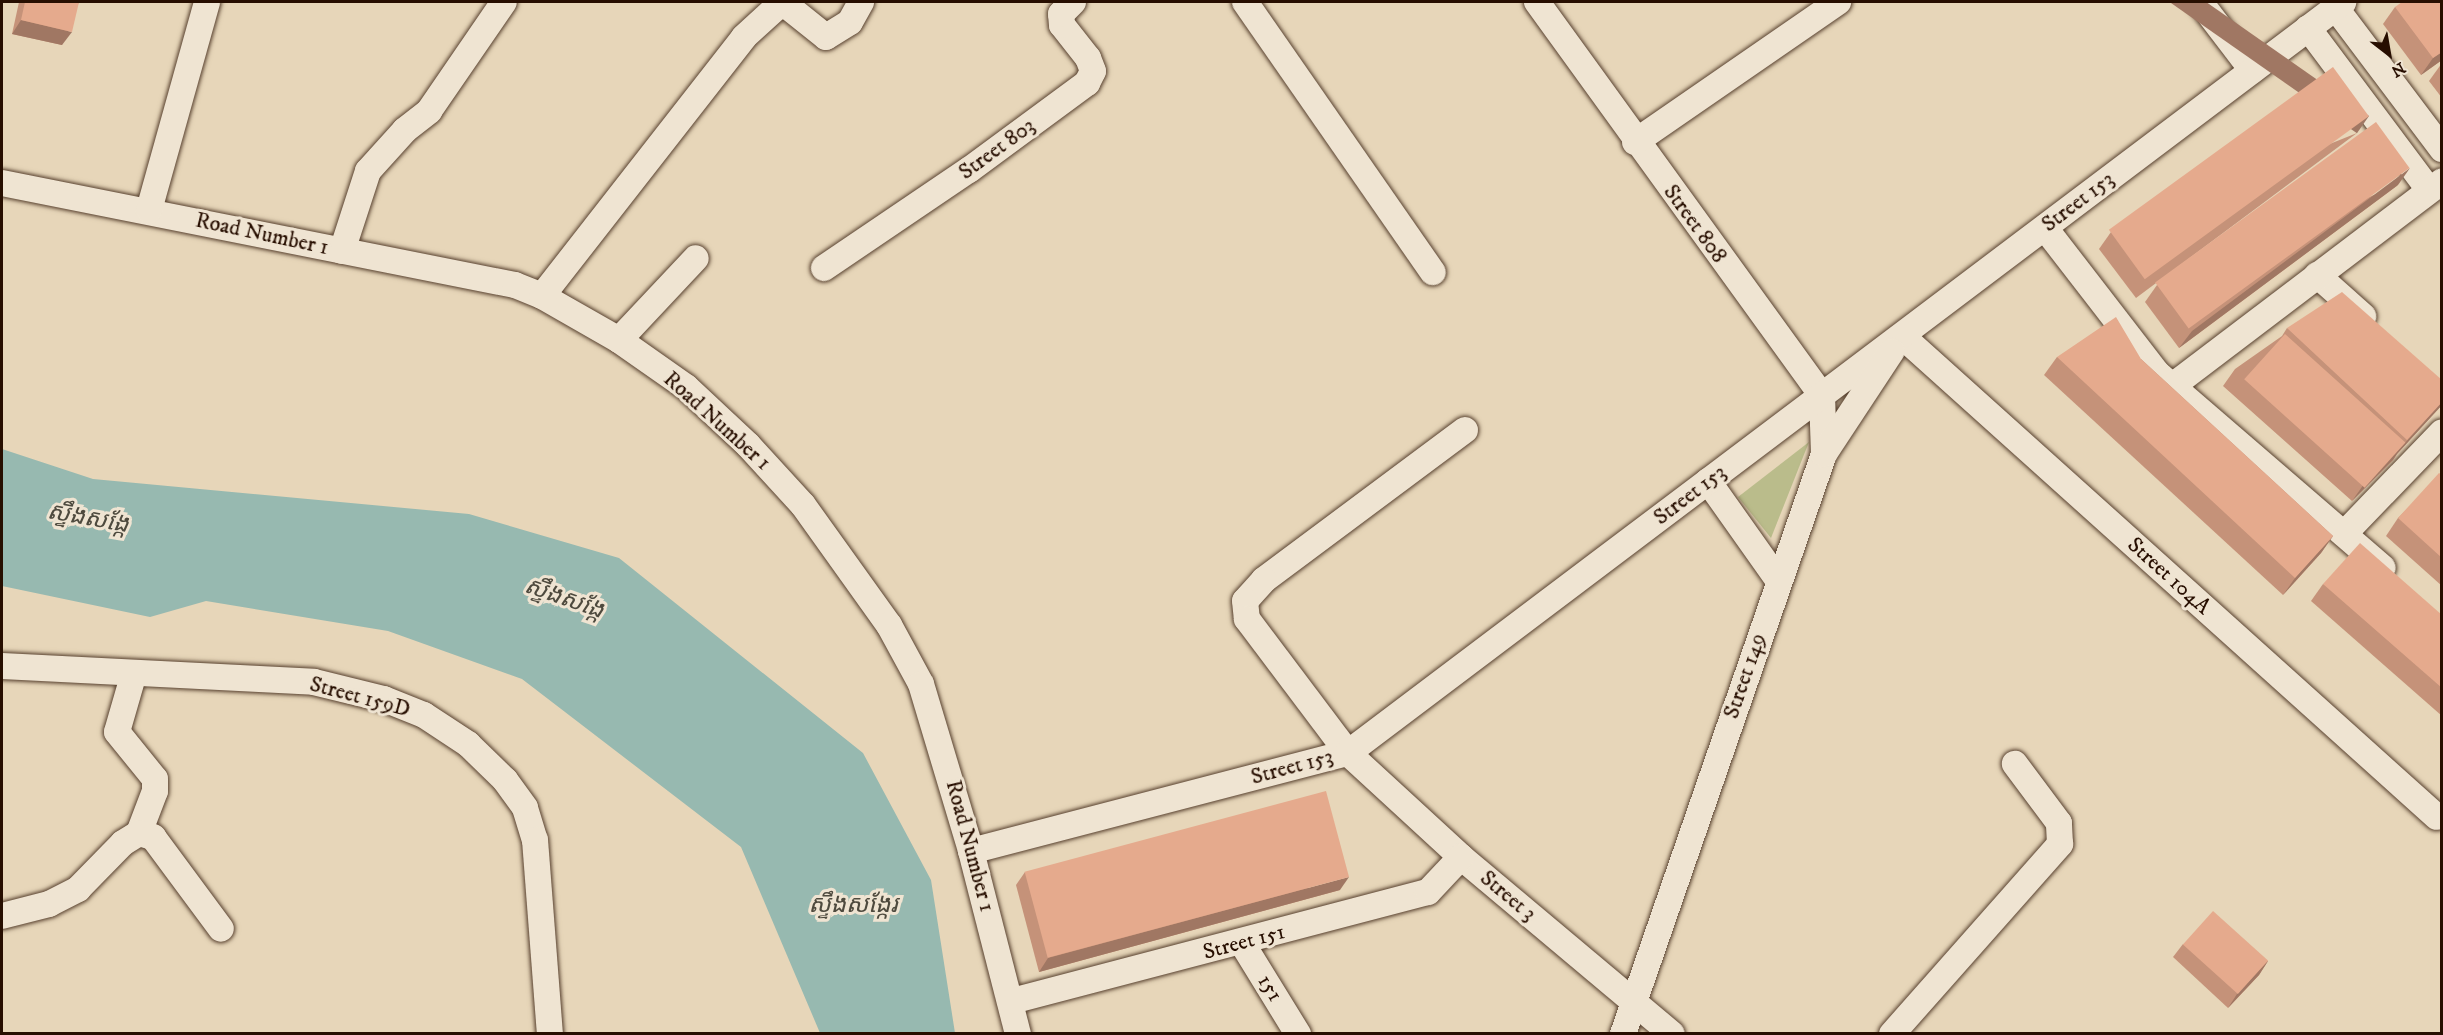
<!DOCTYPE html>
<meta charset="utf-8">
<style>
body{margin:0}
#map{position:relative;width:2443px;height:1035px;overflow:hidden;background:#e7d6b9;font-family:"IM FELL DW Pica","Noto Sans Khmer",serif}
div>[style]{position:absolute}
.green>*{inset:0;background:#babc8b}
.water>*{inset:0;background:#97b9b0}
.roads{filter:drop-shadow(0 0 2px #57402e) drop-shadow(0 0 2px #57402e)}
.minor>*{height:26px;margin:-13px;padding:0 13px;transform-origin:13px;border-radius:13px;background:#efe4d2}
.wall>*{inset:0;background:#c59279}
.shaded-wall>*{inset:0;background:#a07763;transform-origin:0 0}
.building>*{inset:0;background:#e5aa8d;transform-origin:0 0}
span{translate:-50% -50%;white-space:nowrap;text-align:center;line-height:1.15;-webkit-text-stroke:6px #efe4d2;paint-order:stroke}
.street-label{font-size:22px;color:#270e00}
.water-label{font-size:24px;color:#4e4a3e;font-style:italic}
.frame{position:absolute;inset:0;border:3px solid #270e00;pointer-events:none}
.north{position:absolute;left:2359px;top:24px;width:60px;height:60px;-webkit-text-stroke:4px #efe4d2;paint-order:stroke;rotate:149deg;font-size:16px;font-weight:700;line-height:24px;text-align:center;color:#270e00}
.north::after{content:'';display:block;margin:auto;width:21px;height:27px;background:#270e00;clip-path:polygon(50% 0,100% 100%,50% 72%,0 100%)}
</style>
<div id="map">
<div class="green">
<div style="clip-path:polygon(1809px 442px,1771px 538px,1738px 497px)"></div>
</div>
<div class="water">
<div style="clip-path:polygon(2px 449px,93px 479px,469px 514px,619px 558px,863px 753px,931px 880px,955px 1033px,820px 1033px,741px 847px,522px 679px,388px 631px,206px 601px,150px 617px,2px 586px)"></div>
</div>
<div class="roads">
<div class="minor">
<div style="left:1245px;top:2px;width:329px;rotate:55.2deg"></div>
<div style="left:1537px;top:2px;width:486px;rotate:54.1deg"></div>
<div style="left:1822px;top:396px;width:58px;rotate:88deg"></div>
<div style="left:2200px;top:2px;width:86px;rotate:52.6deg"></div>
<div style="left:2335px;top:7px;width:178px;rotate:53deg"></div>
<div style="left:2308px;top:28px;width:202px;rotate:53.2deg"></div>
<div style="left:1635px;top:142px;width:247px;rotate:-34.6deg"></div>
<div style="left:2px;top:183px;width:523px;rotate:11.25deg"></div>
<div style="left:515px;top:285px;width:29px;rotate:22deg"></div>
<div style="left:542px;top:296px;width:89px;rotate:29.7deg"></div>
<div style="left:619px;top:340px;width:82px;rotate:35deg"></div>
<div style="left:686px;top:387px;width:85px;rotate:43.1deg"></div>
<div style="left:748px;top:445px;width:81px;rotate:47.5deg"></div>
<div style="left:803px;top:505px;width:148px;rotate:54.4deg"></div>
<div style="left:889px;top:625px;width:67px;rotate:61.5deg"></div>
<div style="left:921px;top:684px;width:174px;rotate:73.3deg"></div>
<div style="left:971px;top:851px;width:189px;rotate:75.6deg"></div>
<div style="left:149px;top:210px;width:216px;rotate:-74.4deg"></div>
<div style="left:2045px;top:228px;width:183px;rotate:52.3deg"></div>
<div style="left:2157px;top:373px;width:298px;rotate:40.8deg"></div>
<div style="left:342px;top:251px;width:84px;rotate:-72deg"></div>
<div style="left:368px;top:171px;width:55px;rotate:-47.9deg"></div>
<div style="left:405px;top:130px;width:31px;rotate:-38deg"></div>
<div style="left:429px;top:111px;width:132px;rotate:-55.5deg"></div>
<div style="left:824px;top:268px;width:175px;rotate:-34.1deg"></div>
<div style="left:969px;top:170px;width:147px;rotate:-36.4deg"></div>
<div style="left:1087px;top:83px;width:13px;rotate:-63deg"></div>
<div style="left:1093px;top:71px;width:14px;rotate:-111deg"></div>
<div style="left:1088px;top:58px;width:42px;rotate:-128.2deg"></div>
<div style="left:1062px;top:25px;width:11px;rotate:-95deg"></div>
<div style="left:1061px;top:14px;width:17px;rotate:-45deg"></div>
<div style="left:2317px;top:275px;width:62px;rotate:41.7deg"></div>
<div style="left:542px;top:296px;width:328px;rotate:-52deg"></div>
<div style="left:744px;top:37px;width:45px;rotate:-42.3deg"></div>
<div style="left:777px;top:7px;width:9px;rotate:-13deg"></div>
<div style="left:786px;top:5px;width:51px;rotate:38.7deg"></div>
<div style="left:826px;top:37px;width:28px;rotate:-32deg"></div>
<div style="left:850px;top:22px;width:23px;rotate:-61deg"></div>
<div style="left:1902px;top:336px;width:719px;rotate:41.96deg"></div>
<div style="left:619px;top:340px;width:112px;rotate:-46.8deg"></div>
<div style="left:2171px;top:387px;width:340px;rotate:-37.2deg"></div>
<div style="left:1465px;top:430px;width:251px;rotate:143.3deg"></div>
<div style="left:1264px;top:580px;width:28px;rotate:132deg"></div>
<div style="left:1245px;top:601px;width:18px;rotate:84deg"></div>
<div style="left:1247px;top:619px;width:168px;rotate:53deg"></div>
<div style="left:1348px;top:753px;width:154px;rotate:42.6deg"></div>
<div style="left:1461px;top:857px;width:275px;rotate:40deg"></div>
<div style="left:1708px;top:481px;width:121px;rotate:54.7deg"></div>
<div style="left:2344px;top:534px;width:141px;rotate:-46.1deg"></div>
<div style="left:2px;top:666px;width:312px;rotate:2.9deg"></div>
<div style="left:314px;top:682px;width:72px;rotate:13.7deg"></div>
<div style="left:384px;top:699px;width:43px;rotate:21.8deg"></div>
<div style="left:424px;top:715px;width:53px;rotate:33.4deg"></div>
<div style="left:468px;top:744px;width:52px;rotate:44.2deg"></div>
<div style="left:505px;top:780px;width:34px;rotate:54deg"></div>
<div style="left:525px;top:808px;width:34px;rotate:73deg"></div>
<div style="left:535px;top:840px;width:195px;rotate:85.6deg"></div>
<div style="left:134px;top:673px;width:61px;rotate:106.1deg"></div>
<div style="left:117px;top:732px;width:60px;rotate:51deg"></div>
<div style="left:155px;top:779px;width:12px;rotate:90deg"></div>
<div style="left:155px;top:791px;width:45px;rotate:110.9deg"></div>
<div style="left:971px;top:851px;width:390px;rotate:-14.6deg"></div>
<div style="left:1348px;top:753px;width:1247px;rotate:-37.04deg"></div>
<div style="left:2px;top:916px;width:49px;rotate:-14.3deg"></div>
<div style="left:49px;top:904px;width:33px;rotate:-27deg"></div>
<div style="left:78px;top:889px;width:64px;rotate:-45.6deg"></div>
<div style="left:123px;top:843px;width:19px;rotate:-32deg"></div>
<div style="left:139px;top:833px;width:15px;rotate:16deg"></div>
<div style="left:153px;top:837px;width:114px;rotate:53.5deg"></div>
<div style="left:1242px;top:943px;width:107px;rotate:58.4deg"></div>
<div style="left:1012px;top:1001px;width:430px;rotate:-14.7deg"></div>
<div style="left:1428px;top:892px;width:48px;rotate:-46.7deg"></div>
<div style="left:1623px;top:1034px;width:614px;rotate:-70.89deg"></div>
<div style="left:1824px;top:454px;width:123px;rotate:-56.6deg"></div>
<div style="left:1892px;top:1034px;width:254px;rotate:-48.5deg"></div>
<div style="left:2060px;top:844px;width:21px;rotate:-93deg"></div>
<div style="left:2059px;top:823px;width:74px;rotate:-126.7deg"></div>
</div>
</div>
<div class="wall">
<div style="clip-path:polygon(19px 2px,79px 2px,62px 45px,12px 34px)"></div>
<div style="clip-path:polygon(2442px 2px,2442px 60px,2421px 75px,2383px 24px,2395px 7px)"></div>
<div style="clip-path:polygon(2442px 63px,2442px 98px,2429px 81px)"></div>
<div style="clip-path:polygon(2357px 133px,2136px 298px,2099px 249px,2111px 232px)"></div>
<div style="clip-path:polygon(2398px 185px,2179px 348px,2145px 302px,2157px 285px)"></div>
<div style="clip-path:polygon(2287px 328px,2442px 380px,2442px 405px,2397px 454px,2393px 460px,2352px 501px,2223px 386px,2235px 369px,2282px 336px)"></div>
<div style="clip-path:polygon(2057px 357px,2141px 359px,2333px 536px,2321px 553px,2283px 595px,2044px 375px)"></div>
<div style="clip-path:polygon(2442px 475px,2442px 586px,2386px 536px,2398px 518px)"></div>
<div style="clip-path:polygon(2323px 584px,2442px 615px,2442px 716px,2311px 601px)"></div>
<div style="clip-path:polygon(1025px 872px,1340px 890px,1039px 972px,1016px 885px)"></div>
<div style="clip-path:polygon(2183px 944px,2268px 961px,2259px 975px,2228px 1008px,2173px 957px)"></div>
</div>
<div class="shaded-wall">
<div style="clip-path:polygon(21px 20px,72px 32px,62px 45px,12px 34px)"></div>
<div style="clip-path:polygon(2442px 52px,2442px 60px,2421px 75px,2433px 58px)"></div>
<div style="left:2369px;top:116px;width:21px;height:276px;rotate:125deg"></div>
<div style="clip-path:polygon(2410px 168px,2398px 185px,2179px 348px,2192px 331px)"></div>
<div style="clip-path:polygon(2442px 402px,2442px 405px,2397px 454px,2393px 460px,2352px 501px,2364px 484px,2404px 444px)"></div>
<div style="clip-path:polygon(2333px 536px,2321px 553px,2283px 595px,2295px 578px)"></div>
<div style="clip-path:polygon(1349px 877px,1340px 890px,1039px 972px,1048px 958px)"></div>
<div style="clip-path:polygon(2268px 961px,2259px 975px,2228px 1008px,2237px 994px)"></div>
</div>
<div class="building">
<div style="clip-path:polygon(25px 2px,79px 2px,72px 32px,21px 20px)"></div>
<div style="clip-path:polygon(2402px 2px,2442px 2px,2442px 52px,2433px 58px,2395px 7px)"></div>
<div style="left:2333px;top:67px;width:61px;height:277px;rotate:54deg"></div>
<div style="left:2376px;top:122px;width:57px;height:273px;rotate:54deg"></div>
<div style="clip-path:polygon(2342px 292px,2442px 380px,2442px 402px,2407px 440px,2287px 328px)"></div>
<div style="clip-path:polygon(2116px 317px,2141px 359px,2333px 536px,2295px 578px,2057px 357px)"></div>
<div style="left:2285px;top:334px;width:162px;height:61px;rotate:42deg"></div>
<div style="clip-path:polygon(2439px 473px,2442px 475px,2442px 558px,2398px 518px)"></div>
<div style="clip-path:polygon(2360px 543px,2442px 615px,2442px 688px,2323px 584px)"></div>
<div style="left:1326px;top:791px;width:89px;height:312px;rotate:75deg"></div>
<div style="left:2213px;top:911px;width:74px;height:45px;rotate:42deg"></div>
</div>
<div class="street-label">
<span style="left:997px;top:149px;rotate:-36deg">Street 803</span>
<span style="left:2078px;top:202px;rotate:-37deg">Street 153</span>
<span style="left:1695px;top:224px;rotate:54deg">Street 808</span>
<span style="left:262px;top:234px;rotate:12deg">Road Number 1</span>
<span style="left:717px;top:421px;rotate:42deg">Road Number 1</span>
<span style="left:1690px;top:495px;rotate:-37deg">Street 153</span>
<span style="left:2169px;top:576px;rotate:42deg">Street 104A</span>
<span style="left:1745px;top:676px;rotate:-71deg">Street 149</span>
<span style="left:360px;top:697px;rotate:15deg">Street 159D</span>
<span style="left:1292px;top:767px;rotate:-15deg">Street 153</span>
<span style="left:970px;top:846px;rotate:75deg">Road Number 1</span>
<span style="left:1508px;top:896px;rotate:40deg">Street 3</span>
<span style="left:1244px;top:942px;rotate:-15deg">Street 151</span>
<span style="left:1270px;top:988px;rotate:58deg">151</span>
</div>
<div class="water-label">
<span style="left:88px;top:519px;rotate:10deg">ស្ទឹងសង្កែ</span>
<span style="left:564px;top:599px;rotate:19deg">ស្ទឹងសង្កែ</span>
<span style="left:853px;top:906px">ស្ទឹងសង្កែរ</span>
</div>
<div class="frame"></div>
<div class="north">N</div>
</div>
